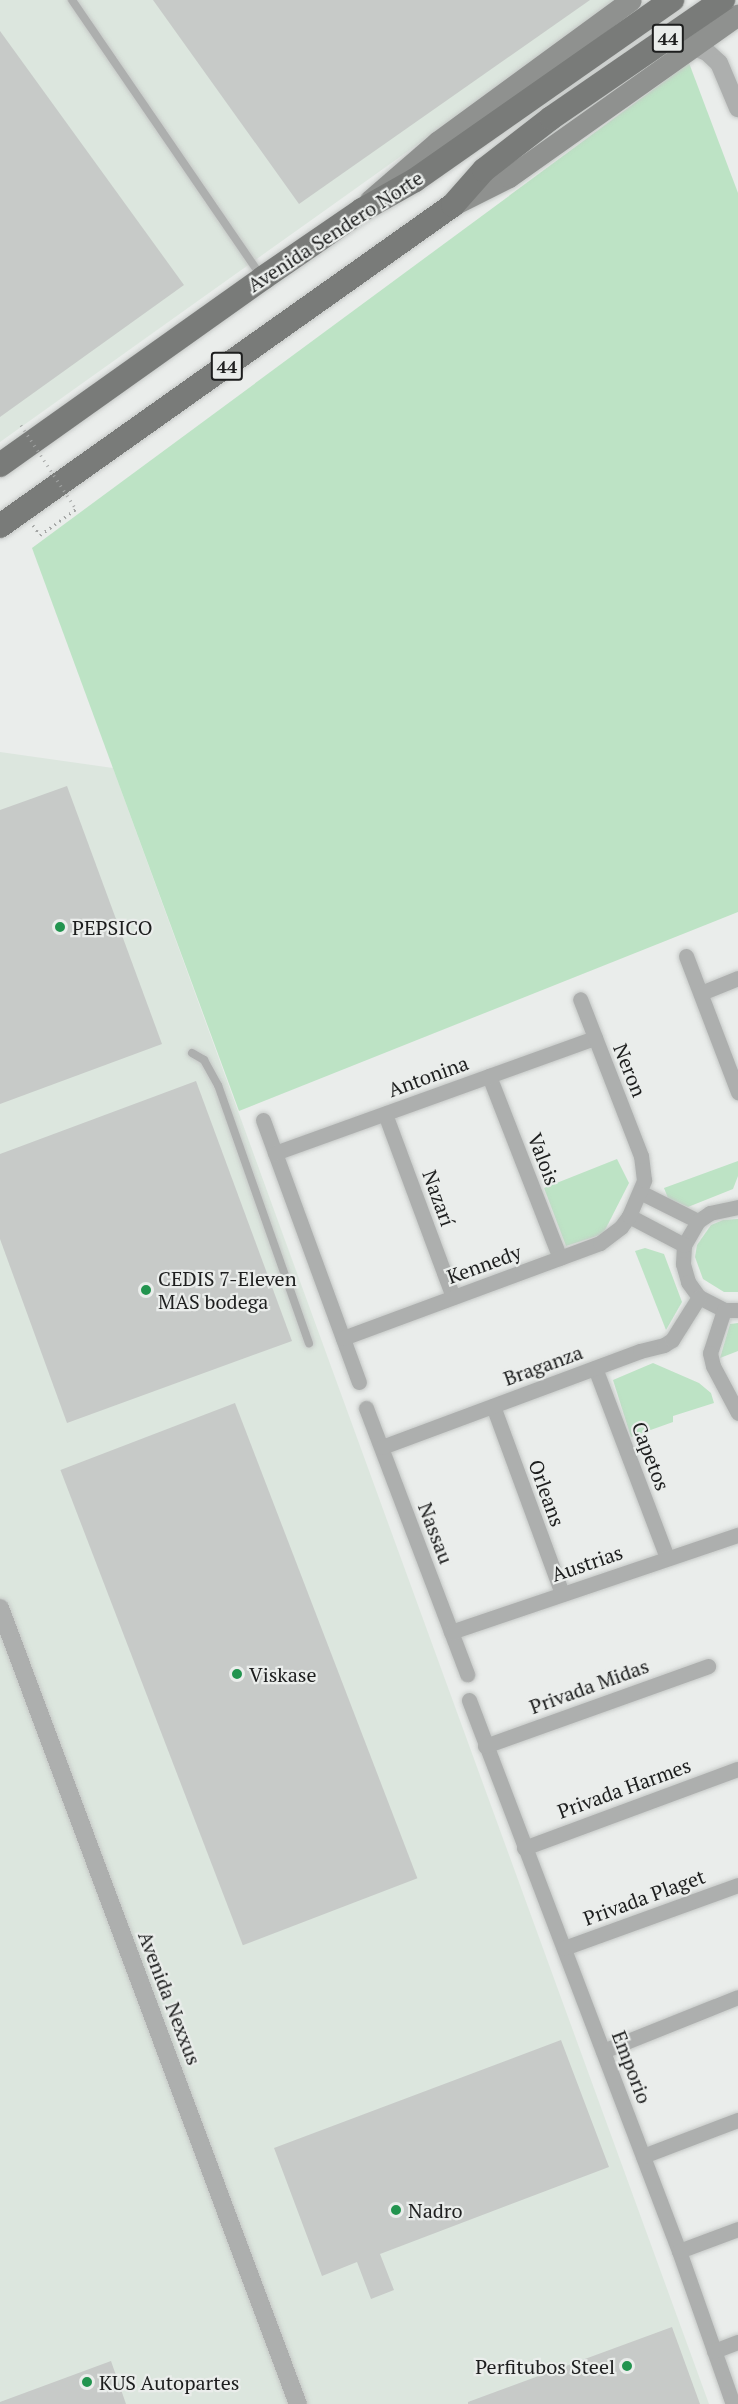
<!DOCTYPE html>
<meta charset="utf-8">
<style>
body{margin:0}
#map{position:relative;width:738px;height:2404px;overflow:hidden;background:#eaedeb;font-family:"PT Serif",serif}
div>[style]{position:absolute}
.built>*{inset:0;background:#dce6de}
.green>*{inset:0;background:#bde3c5}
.building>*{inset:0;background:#c7cac8;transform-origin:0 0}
.path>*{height:3px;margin-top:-1.5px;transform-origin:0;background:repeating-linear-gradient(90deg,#a4a6a5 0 1.5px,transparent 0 6px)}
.roads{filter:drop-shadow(0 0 2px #c5c8c6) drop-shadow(0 0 2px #c5c8c6)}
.service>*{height:8px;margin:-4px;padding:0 4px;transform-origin:4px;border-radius:4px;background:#adafae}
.minor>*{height:15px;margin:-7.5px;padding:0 7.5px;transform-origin:7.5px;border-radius:7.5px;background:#adafae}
.tertiary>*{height:18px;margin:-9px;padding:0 9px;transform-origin:9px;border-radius:9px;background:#adafae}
.secondary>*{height:21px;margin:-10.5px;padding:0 10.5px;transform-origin:10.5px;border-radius:10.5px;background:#8f918f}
.primary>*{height:24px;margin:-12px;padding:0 12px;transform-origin:12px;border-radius:12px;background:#797b79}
.path-bridge>*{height:3px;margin-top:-1.5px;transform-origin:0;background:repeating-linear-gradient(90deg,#a4a6a5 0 1.5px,transparent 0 6px)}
.dots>*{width:16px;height:16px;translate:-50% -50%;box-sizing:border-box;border:3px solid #eaedeb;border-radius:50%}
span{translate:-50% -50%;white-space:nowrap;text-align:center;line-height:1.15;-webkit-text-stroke:4.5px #eaedeb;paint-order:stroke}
.shield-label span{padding:2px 4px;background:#eaedeb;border:2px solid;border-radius:4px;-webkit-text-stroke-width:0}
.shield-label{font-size:18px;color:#1d1e1e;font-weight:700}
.street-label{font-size:20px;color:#1d1e1e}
.poi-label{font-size:20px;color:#1d1e1e}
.left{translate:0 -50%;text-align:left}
.right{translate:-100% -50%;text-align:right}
</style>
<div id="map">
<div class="built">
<div style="clip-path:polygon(0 0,620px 0,0 442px)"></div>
<div style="clip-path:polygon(0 752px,113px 768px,709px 2404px,0 2404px)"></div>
</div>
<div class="green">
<div style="clip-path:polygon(689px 63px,738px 193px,738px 912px,239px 1111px,32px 548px)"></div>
<div style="clip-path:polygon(617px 1159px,629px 1183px,603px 1234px,566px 1246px,544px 1188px)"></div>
<div style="clip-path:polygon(738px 1161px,738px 1176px,733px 1189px,688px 1207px,668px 1198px,664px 1188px)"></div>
<div style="clip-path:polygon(738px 1219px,738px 1292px,724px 1292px,703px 1279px,695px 1257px,697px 1245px,711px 1225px,723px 1220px)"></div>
<div style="clip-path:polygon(645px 1248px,664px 1254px,682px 1302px,666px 1330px,635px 1251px)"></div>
<div style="clip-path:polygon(738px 1323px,738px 1351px,720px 1358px,730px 1324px)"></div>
<div style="clip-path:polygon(653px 1363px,699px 1383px,711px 1393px,714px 1403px,673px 1416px,673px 1422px,631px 1437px,613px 1380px)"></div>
</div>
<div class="building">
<div style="clip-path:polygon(153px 0,590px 0,299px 204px)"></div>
<div style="clip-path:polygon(0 31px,184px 285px,0 417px)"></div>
<div style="clip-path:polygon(67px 786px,162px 1044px,0 1104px,0 810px)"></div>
<div style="clip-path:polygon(196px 1081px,292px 1341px,67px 1423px,0 1239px,0 1154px)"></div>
<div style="left:235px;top:1403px;width:509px;height:187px;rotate:69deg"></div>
<div style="clip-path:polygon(561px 2040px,609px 2167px,380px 2254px,394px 2290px,371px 2299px,357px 2262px,322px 2276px,274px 2148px)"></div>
<div style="clip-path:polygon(672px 2327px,700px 2404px,468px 2404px,468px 2402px)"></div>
<div style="clip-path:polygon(111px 2361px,126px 2404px,0 2404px,0 2402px)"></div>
</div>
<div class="path">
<div style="left:33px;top:525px;width:12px;rotate:55deg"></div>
<div style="left:40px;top:535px;width:44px;rotate:-35.8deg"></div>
</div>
<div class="roads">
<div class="service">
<div style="left:72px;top:0;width:336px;rotate:55.6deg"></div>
<div style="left:192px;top:1053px;width:14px;rotate:30deg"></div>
<div style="left:204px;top:1060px;width:29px;rotate:61deg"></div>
<div style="left:218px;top:1085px;width:274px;rotate:70.6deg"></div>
</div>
<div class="minor">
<div style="left:686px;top:956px;width:146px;rotate:69.1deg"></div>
<div style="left:701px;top:993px;width:40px;rotate:-22deg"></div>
<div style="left:489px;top:1076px;width:195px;rotate:68.7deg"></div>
<div style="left:385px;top:1114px;width:195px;rotate:69.6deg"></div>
<div style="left:263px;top:1120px;width:279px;rotate:69.9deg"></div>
<div style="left:275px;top:1153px;width:340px;rotate:-19.8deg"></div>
<div style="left:640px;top:1192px;width:65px;rotate:26.6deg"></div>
<div style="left:738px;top:1207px;width:29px;rotate:168deg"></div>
<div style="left:710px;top:1213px;width:14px;rotate:146deg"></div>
<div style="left:698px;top:1221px;width:28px;rotate:120deg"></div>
<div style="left:684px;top:1245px;width:19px;rotate:93deg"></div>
<div style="left:683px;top:1264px;width:19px;rotate:74deg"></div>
<div style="left:688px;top:1282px;width:19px;rotate:54deg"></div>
<div style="left:699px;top:1297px;width:28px;rotate:27deg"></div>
<div style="left:724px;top:1310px;width:14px"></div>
<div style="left:629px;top:1216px;width:62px;rotate:27.8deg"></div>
<div style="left:724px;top:1310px;width:45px;rotate:108deg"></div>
<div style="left:710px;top:1353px;width:13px;rotate:77deg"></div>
<div style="left:713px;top:1366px;width:53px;rotate:62deg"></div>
<div style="left:343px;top:1338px;width:274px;rotate:-20.3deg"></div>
<div style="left:600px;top:1243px;width:26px;rotate:-37deg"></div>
<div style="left:621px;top:1227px;width:14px;rotate:-54deg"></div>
<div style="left:629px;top:1216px;width:39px;rotate:-67deg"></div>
<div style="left:644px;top:1180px;width:24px;rotate:-97deg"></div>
<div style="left:641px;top:1156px;width:168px;rotate:-111.2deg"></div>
<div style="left:595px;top:1368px;width:203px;rotate:69.2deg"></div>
<div style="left:493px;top:1406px;width:200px;rotate:69.8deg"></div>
<div style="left:366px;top:1408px;width:285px;rotate:69.2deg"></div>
<div style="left:382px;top:1447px;width:275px;rotate:-20.4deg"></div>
<div style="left:640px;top:1351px;width:25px;rotate:-14deg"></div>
<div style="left:664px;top:1345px;width:9px;rotate:-32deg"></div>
<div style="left:672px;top:1340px;width:51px;rotate:-57.9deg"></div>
<div style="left:451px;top:1632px;width:303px;rotate:-18.7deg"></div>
<div style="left:469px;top:1700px;width:590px;rotate:69.14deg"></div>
<div style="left:679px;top:2251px;width:162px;rotate:70.6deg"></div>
<div style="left:485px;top:1746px;width:237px;rotate:-19.7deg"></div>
<div style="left:524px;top:1848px;width:228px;rotate:-20.3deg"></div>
<div style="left:564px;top:1948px;width:185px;rotate:-19.9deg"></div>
<div style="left:603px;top:2051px;width:145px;rotate:-21.8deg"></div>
<div style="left:643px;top:2156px;width:102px;rotate:-20.8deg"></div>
<div style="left:679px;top:2251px;width:63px;rotate:-20.4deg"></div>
<div style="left:714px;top:2351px;width:26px;rotate:-21deg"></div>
</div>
<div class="tertiary">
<div style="left:692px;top:46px;width:16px;rotate:22deg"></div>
<div style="left:707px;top:52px;width:16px;rotate:43deg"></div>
<div style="left:719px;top:63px;width:49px;rotate:67.1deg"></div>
<div style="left:0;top:1608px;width:850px;rotate:69.48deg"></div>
</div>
<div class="secondary">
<div style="left:370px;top:200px;width:89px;rotate:-40.9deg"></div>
<div style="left:437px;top:142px;width:240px;rotate:-36.2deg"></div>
<div style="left:453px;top:205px;width:63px;rotate:-26.6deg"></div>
<div style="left:509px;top:177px;width:281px;rotate:-35.3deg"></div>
</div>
<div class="primary">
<div style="left:0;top:465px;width:323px;rotate:-35.4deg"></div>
<div style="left:263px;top:278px;width:120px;rotate:-34.5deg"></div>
<div style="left:362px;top:210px;width:61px;rotate:-29.5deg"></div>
<div style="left:415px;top:180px;width:314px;rotate:-35deg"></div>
<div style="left:0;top:526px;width:555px;rotate:-35.32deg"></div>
<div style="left:453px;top:205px;width:47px;rotate:-48.5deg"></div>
<div style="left:484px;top:170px;width:85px;rotate:-37.8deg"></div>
<div style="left:551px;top:118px;width:209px;rotate:-34.5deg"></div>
</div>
</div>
<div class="path-bridge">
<div style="left:21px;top:425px;width:100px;rotate:56.8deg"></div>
</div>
<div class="dots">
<div style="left:60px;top:927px;background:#22944f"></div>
<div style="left:146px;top:1290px;background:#22944f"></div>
<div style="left:237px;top:1674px;background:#22944f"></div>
<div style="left:396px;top:2210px;background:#22944f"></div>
<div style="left:627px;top:2366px;background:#22944f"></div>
<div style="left:87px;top:2382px;background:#22944f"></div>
</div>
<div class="shield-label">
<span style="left:668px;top:38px">44</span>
<span style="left:227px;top:366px">44</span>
</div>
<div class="street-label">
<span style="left:335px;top:231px;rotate:-33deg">Avenida Sendero Norte</span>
<span style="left:630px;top:1070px;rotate:68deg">Neron</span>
<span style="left:428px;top:1076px;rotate:-20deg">Antonina</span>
<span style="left:544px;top:1159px;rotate:69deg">Valois</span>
<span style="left:439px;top:1198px;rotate:70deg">Nazarí</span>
<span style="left:484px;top:1264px;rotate:-20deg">Kennedy</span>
<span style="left:543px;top:1365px;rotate:-20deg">Braganza</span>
<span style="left:651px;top:1456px;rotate:69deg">Capetos</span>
<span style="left:547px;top:1493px;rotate:70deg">Orleans</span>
<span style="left:436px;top:1533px;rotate:69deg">Nassau</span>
<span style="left:587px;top:1563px;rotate:-19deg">Austrias</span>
<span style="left:589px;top:1686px;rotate:-20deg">Privada Midas</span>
<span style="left:624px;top:1788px;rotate:-20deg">Privada Harmes</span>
<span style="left:644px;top:1897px;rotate:-20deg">Privada Plaget</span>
<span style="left:170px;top:1998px;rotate:69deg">Avenida Nexxus</span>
<span style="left:632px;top:2067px;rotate:69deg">Emporio</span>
</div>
<div class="poi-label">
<span class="left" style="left:72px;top:927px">PEPSICO</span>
<span class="left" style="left:158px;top:1290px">CEDIS 7-Eleven<br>MAS bodega</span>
<span class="left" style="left:249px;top:1674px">Viskase</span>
<span class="left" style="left:408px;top:2210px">Nadro</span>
<span class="right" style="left:615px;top:2366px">Perfitubos Steel</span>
<span class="left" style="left:99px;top:2382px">KUS Autopartes</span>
</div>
</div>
